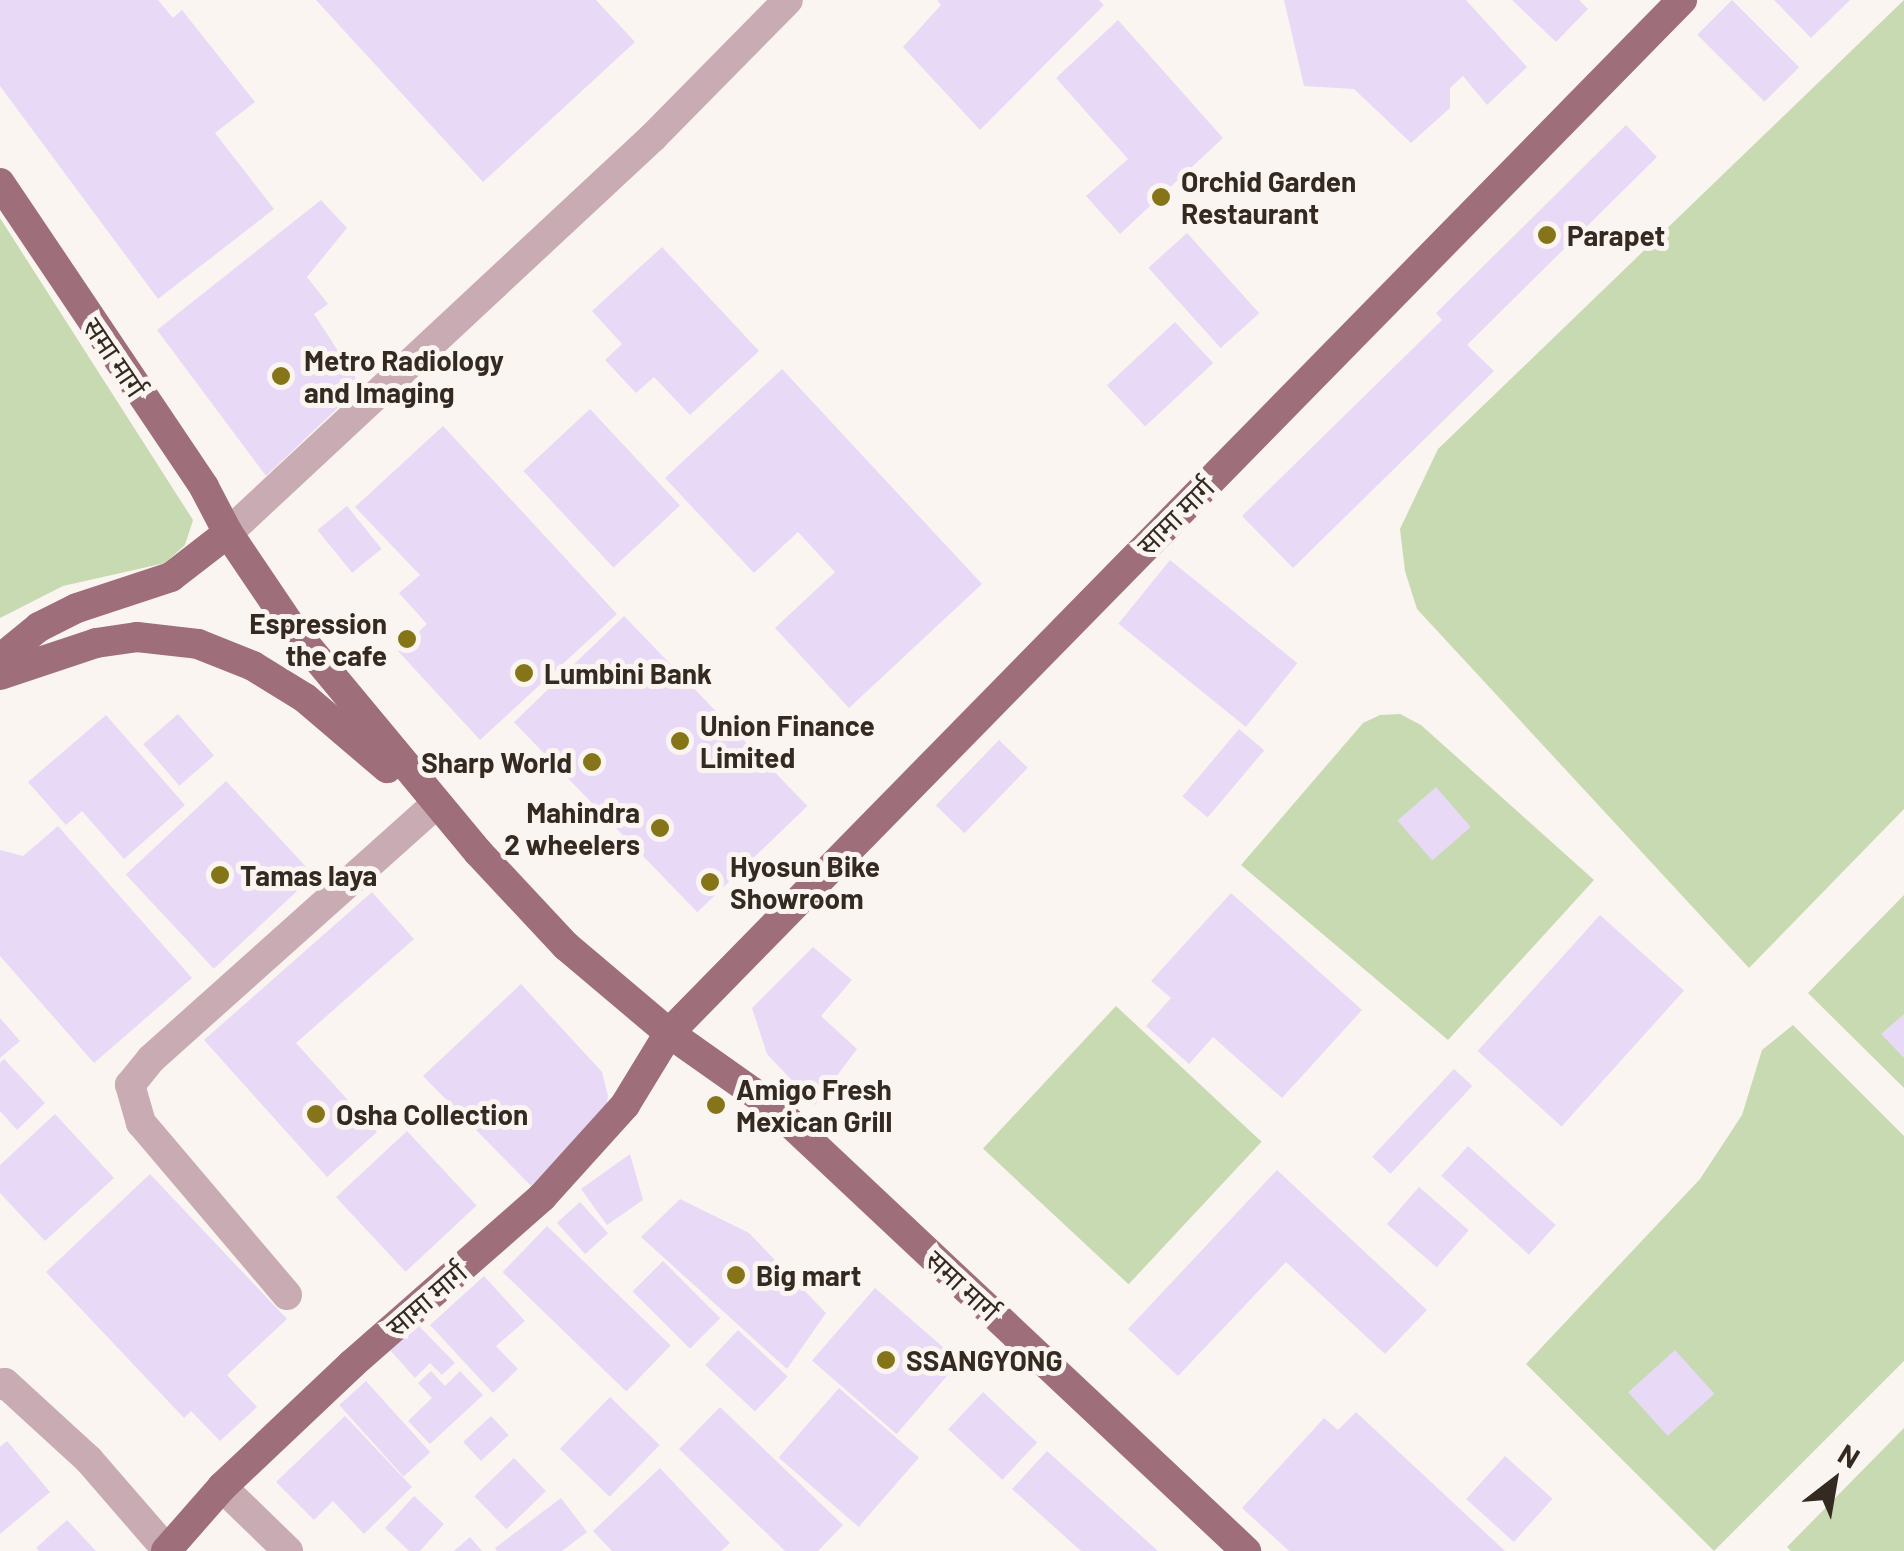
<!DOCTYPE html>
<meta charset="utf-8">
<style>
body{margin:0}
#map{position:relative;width:1904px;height:1551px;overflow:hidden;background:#fbf5f1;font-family:Barlow,"Noto Sans Devanagari",sans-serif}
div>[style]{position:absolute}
.green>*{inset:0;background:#c7dab1;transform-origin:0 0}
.building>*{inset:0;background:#e8d9f7;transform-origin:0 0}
.minor>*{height:30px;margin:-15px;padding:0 15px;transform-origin:15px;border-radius:15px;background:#c9acb3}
.major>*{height:30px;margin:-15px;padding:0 15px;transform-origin:15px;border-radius:15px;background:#9f6e7b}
.dots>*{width:28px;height:28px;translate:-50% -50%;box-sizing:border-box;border:5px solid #fbf5f1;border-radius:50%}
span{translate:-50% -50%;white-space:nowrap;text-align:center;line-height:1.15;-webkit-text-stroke:10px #fbf5f1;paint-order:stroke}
.poi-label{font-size:28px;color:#342a21;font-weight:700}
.left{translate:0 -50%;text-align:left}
.right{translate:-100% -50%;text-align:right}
.street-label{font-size:28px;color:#342a21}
.north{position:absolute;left:1784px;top:1431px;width:100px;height:100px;-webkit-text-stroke:8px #fbf5f1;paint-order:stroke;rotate:31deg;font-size:28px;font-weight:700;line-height:40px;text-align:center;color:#342a21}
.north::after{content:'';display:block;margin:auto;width:35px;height:45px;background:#342a21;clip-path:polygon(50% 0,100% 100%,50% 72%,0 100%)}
</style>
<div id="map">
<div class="green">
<div style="clip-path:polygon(1904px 0,1904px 809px,1749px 968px,1417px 609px,1405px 571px,1400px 529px,1438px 449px)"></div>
<div style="clip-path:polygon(0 218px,193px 520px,185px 545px,165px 563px,63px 586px,0 618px)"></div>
<div style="clip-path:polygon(1400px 714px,1421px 725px,1594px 880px,1448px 1040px,1241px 865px,1363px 723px,1380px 715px)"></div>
<div style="clip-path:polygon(1904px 895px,1904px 1088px,1808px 993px)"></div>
<div style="left:1116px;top:1006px;width:199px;height:195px;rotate:43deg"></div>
<div style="clip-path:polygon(1793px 1025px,1904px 1136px,1904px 1361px,1714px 1551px,1526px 1364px,1700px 1179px,1742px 1115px,1762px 1050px)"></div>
<div style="clip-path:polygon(1904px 1428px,1904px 1551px,1791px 1551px,1787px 1547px)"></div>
</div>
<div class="building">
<div style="clip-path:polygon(0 0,158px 0,173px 18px,182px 10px,255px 102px,215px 133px,274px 209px,158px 299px,0 86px)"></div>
<div style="clip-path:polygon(316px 0,596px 0,635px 42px,483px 182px)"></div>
<div style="clip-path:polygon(937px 0,1099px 0,1104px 5px,980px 130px,903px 47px,941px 5px)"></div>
<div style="clip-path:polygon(1284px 0,1466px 0,1527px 67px,1487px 105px,1463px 76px,1450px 88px,1450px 108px,1411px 143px,1354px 89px,1304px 86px)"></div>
<div style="clip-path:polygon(1512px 0,1579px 0,1588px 9px,1556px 42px)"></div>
<div style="left:1732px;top:0;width:95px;height:49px;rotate:45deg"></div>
<div style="clip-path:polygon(1774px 0,1850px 0,1811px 38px)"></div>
<div style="clip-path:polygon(1118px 20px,1223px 138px,1120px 234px,1086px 196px,1128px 159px,1056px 78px)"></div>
<div style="clip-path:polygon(1626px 125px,1657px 157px,1467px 345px,1494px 371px,1293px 568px,1242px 516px,1442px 320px,1436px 313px)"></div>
<div style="clip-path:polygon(321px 200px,347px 228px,307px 277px,328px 304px,314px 314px,361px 386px,266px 476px,157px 330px)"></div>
<div style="left:1187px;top:233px;width:108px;height:52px;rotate:48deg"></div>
<div style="clip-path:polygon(662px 247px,759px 351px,690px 415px,654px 377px,636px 393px,605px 360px,622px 344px,592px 311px)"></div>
<div style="left:1175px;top:322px;width:56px;height:93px;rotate:47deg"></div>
<div style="clip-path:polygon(782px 369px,982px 584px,849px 708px,775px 628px,835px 572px,798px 532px,754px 573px,665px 478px)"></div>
<div style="left:590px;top:409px;width:132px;height:91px;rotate:47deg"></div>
<div style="clip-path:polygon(443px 426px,617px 614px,480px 740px,398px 651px,427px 624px,399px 593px,420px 575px,355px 507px)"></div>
<div style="left:347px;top:506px;width:55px;height:38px;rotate:51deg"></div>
<div style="left:1170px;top:560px;width:164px;height:82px;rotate:39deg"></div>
<div style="left:624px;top:616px;width:264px;height:153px;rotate:46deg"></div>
<div style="left:178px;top:714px;width:55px;height:46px;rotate:49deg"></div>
<div style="clip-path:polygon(106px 715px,185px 805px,124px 859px,82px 811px,66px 825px,28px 782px)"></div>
<div style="left:1239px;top:729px;width:33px;height:88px;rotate:40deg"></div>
<div style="left:999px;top:740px;width:40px;height:91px;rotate:44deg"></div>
<div style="left:226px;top:781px;width:129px;height:137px;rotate:47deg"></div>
<div style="left:1436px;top:787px;width:53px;height:51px;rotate:49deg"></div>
<div style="clip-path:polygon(58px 826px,192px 978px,94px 1063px,0 956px,0 850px,23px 856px)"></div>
<div style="clip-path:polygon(372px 892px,414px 939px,296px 1043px,377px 1132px,327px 1177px,204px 1040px)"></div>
<div style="clip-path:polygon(1231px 893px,1362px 1010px,1282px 1098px,1213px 1037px,1189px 1064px,1146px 1026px,1171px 998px,1151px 981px)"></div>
<div style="left:1600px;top:915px;width:113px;height:183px;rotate:42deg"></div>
<div style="clip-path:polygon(813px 947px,852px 980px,821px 1016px,857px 1049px,815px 1105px,767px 1054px,752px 1008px)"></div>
<div style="clip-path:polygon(521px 984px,602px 1072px,608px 1096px,604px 1117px,531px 1186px,423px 1076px)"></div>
<div style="clip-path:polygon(1904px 1014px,1904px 1058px,1881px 1034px)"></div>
<div style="clip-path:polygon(0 1018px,20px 1041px,0 1058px)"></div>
<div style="clip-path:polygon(4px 1059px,45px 1103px,17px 1130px,0 1111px,0 1063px)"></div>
<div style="left:1454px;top:1069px;width:25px;height:120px;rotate:43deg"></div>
<div style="clip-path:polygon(55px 1114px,114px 1178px,45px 1241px,0 1193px,0 1165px)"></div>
<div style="left:407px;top:1131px;width:102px;height:97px;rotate:47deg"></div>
<div style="left:1468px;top:1146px;width:118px;height:40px;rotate:42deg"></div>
<div style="clip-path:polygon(630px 1154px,643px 1200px,607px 1225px,581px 1189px)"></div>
<div style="clip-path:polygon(1277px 1170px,1427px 1310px,1385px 1354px,1286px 1262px,1178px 1376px,1128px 1329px)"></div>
<div style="clip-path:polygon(150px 1174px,287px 1319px,227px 1375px,257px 1407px,220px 1441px,191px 1411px,184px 1418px,46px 1272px)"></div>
<div style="left:1419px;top:1187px;width:66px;height:49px;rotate:41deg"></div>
<div style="clip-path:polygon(680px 1199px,749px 1233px,826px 1313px,787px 1369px,641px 1237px)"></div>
<div style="left:580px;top:1202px;width:42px;height:31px;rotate:48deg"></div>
<div style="left:547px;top:1226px;width:172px;height:64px;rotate:44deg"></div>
<div style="left:663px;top:1261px;width:81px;height:43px;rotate:45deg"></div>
<div style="clip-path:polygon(484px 1276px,525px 1321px,496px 1346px,518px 1369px,493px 1393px,430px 1325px)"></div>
<div style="left:875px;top:1288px;width:112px;height:96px;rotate:41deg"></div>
<div style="clip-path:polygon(416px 1323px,455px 1363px,442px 1375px,430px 1363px,415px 1378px,389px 1349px)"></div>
<div style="left:738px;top:1330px;width:68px;height:48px;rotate:43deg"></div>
<div style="left:1675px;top:1350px;width:59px;height:63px;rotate:48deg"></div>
<div style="clip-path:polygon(431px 1371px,445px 1386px,460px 1371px,483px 1395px,430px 1444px,408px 1421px,432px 1398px,418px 1383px)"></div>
<div style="left:366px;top:1381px;width:96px;height:36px;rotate:48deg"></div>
<div style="left:839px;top:1388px;width:106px;height:92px;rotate:41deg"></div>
<div style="left:983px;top:1392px;width:74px;height:51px;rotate:43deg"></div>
<div style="left:610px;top:1397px;width:69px;height:72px;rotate:44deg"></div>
<div style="clip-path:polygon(720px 1407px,843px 1525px,818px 1551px,785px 1551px,679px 1449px)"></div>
<div style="clip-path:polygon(1356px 1412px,1505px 1551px,1289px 1551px,1242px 1508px,1324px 1418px,1338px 1430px)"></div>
<div style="clip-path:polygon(345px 1416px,412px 1487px,364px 1534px,333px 1501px,314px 1520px,276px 1482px)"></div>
<div style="left:491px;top:1416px;width:26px;height:38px;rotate:47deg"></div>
<div style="clip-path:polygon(7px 1441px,50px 1492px,0 1534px,0 1447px)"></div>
<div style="clip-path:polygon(1047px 1451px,1158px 1551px,1081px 1551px,1012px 1489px)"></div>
<div style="left:1505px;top:1456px;width:64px;height:58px;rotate:42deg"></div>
<div style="left:514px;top:1458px;width:46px;height:55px;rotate:46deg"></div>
<div style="clip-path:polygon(660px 1468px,730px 1543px,721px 1551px,612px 1551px,593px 1531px)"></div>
<div style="clip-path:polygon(414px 1496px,444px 1524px,420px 1551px,409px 1551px,385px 1528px)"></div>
<div style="clip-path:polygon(561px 1498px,587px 1532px,562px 1551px,497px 1551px,495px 1548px)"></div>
<div style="clip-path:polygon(67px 1520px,96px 1551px,39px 1551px,36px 1548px)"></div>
<div style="clip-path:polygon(470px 1537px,482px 1551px,454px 1551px)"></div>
</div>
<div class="minor">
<div style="left:228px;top:533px;width:581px;rotate:-42.98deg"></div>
<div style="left:653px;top:137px;width:192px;rotate:-45.4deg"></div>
<div style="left:287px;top:1295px;width:226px;rotate:-130.3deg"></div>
<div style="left:141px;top:1123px;width:40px;rotate:-106deg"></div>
<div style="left:130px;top:1085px;width:33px;rotate:-51deg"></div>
<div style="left:151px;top:1059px;width:375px;rotate:-41.8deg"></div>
<div style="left:0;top:1385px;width:5px;rotate:-22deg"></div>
<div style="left:5px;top:1383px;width:114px;rotate:42.5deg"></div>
<div style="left:89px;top:1460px;width:119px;rotate:49.1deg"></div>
<div style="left:222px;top:1487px;width:92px;rotate:44.1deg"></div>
</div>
<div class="major">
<div style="left:0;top:183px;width:366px;rotate:56.1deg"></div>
<div style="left:204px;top:487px;width:52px;rotate:62.4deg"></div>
<div style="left:228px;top:533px;width:115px;rotate:56deg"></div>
<div style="left:292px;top:628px;width:291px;rotate:50.3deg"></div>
<div style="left:478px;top:852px;width:129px;rotate:46.9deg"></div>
<div style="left:566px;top:946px;width:135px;rotate:40.2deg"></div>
<div style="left:669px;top:1033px;width:125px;rotate:35.2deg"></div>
<div style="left:771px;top:1105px;width:652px;rotate:43.2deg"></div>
<div style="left:0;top:659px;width:50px;rotate:-39.4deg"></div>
<div style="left:39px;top:627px;width:42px;rotate:-26.6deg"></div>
<div style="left:77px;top:608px;width:99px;rotate:-18.3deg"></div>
<div style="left:171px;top:577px;width:72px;rotate:-37.7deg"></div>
<div style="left:0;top:675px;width:101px;rotate:-18.4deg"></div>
<div style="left:96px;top:643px;width:41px;rotate:-8.3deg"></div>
<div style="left:137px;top:637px;width:61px;rotate:6.5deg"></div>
<div style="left:198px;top:644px;width:59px;rotate:21.8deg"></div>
<div style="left:253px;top:666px;width:61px;rotate:31.6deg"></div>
<div style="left:305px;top:698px;width:108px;rotate:40.5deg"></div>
<div style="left:166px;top:1551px;width:85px;rotate:-48.8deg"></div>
<div style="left:222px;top:1487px;width:179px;rotate:-43.4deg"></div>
<div style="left:352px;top:1364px;width:253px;rotate:-41.3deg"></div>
<div style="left:542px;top:1197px;width:124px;rotate:-47.9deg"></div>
<div style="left:625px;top:1105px;width:84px;rotate:-58.6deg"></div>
<div style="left:669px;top:1033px;width:1447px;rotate:-45.56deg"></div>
</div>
<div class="dots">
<div style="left:1161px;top:197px;background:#857518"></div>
<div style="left:1547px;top:235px;background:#857518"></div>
<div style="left:281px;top:376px;background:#857518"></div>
<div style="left:407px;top:639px;background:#857518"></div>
<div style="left:524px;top:673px;background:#857518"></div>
<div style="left:680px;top:741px;background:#857518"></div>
<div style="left:592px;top:762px;background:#857518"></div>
<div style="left:660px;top:828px;background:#857518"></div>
<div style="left:220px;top:875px;background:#857518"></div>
<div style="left:710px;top:882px;background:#857518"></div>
<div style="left:716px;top:1105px;background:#857518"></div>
<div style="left:316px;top:1114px;background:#857518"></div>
<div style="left:736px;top:1275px;background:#857518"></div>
<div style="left:886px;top:1360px;background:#857518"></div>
</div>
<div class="poi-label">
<span class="left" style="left:1181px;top:197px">Orchid Garden<br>Restaurant</span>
<span class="left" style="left:1567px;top:235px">Parapet</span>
<span class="left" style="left:304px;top:376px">Metro Radiology<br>and Imaging</span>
<span class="right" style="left:387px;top:639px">Espression<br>the cafe</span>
<span class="left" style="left:544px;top:673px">Lumbini Bank</span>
<span class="left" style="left:700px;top:741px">Union Finance<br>Limited</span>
<span class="right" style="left:572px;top:762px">Sharp World</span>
<span class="right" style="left:640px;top:828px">Mahindra<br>2 wheelers</span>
<span class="left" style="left:730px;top:882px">Hyosun Bike<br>Showroom</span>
<span class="left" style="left:240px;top:875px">Tamas laya</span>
<span class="left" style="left:736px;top:1105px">Amigo Fresh<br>Mexican Grill</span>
<span class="left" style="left:336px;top:1114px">Osha Collection</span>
<span class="left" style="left:756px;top:1275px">Big mart</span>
<span class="left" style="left:906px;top:1360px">SSANGYONG</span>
</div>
<div class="street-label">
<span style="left:115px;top:357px;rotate:56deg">समा मार्ग</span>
<span style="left:1175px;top:516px;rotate:-45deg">सामा मार्ग</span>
<span style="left:963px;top:1285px;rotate:43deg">समा मार्ग</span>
<span style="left:426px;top:1299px;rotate:-41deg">सामा मार्ग</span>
</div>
<div class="north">N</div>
</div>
